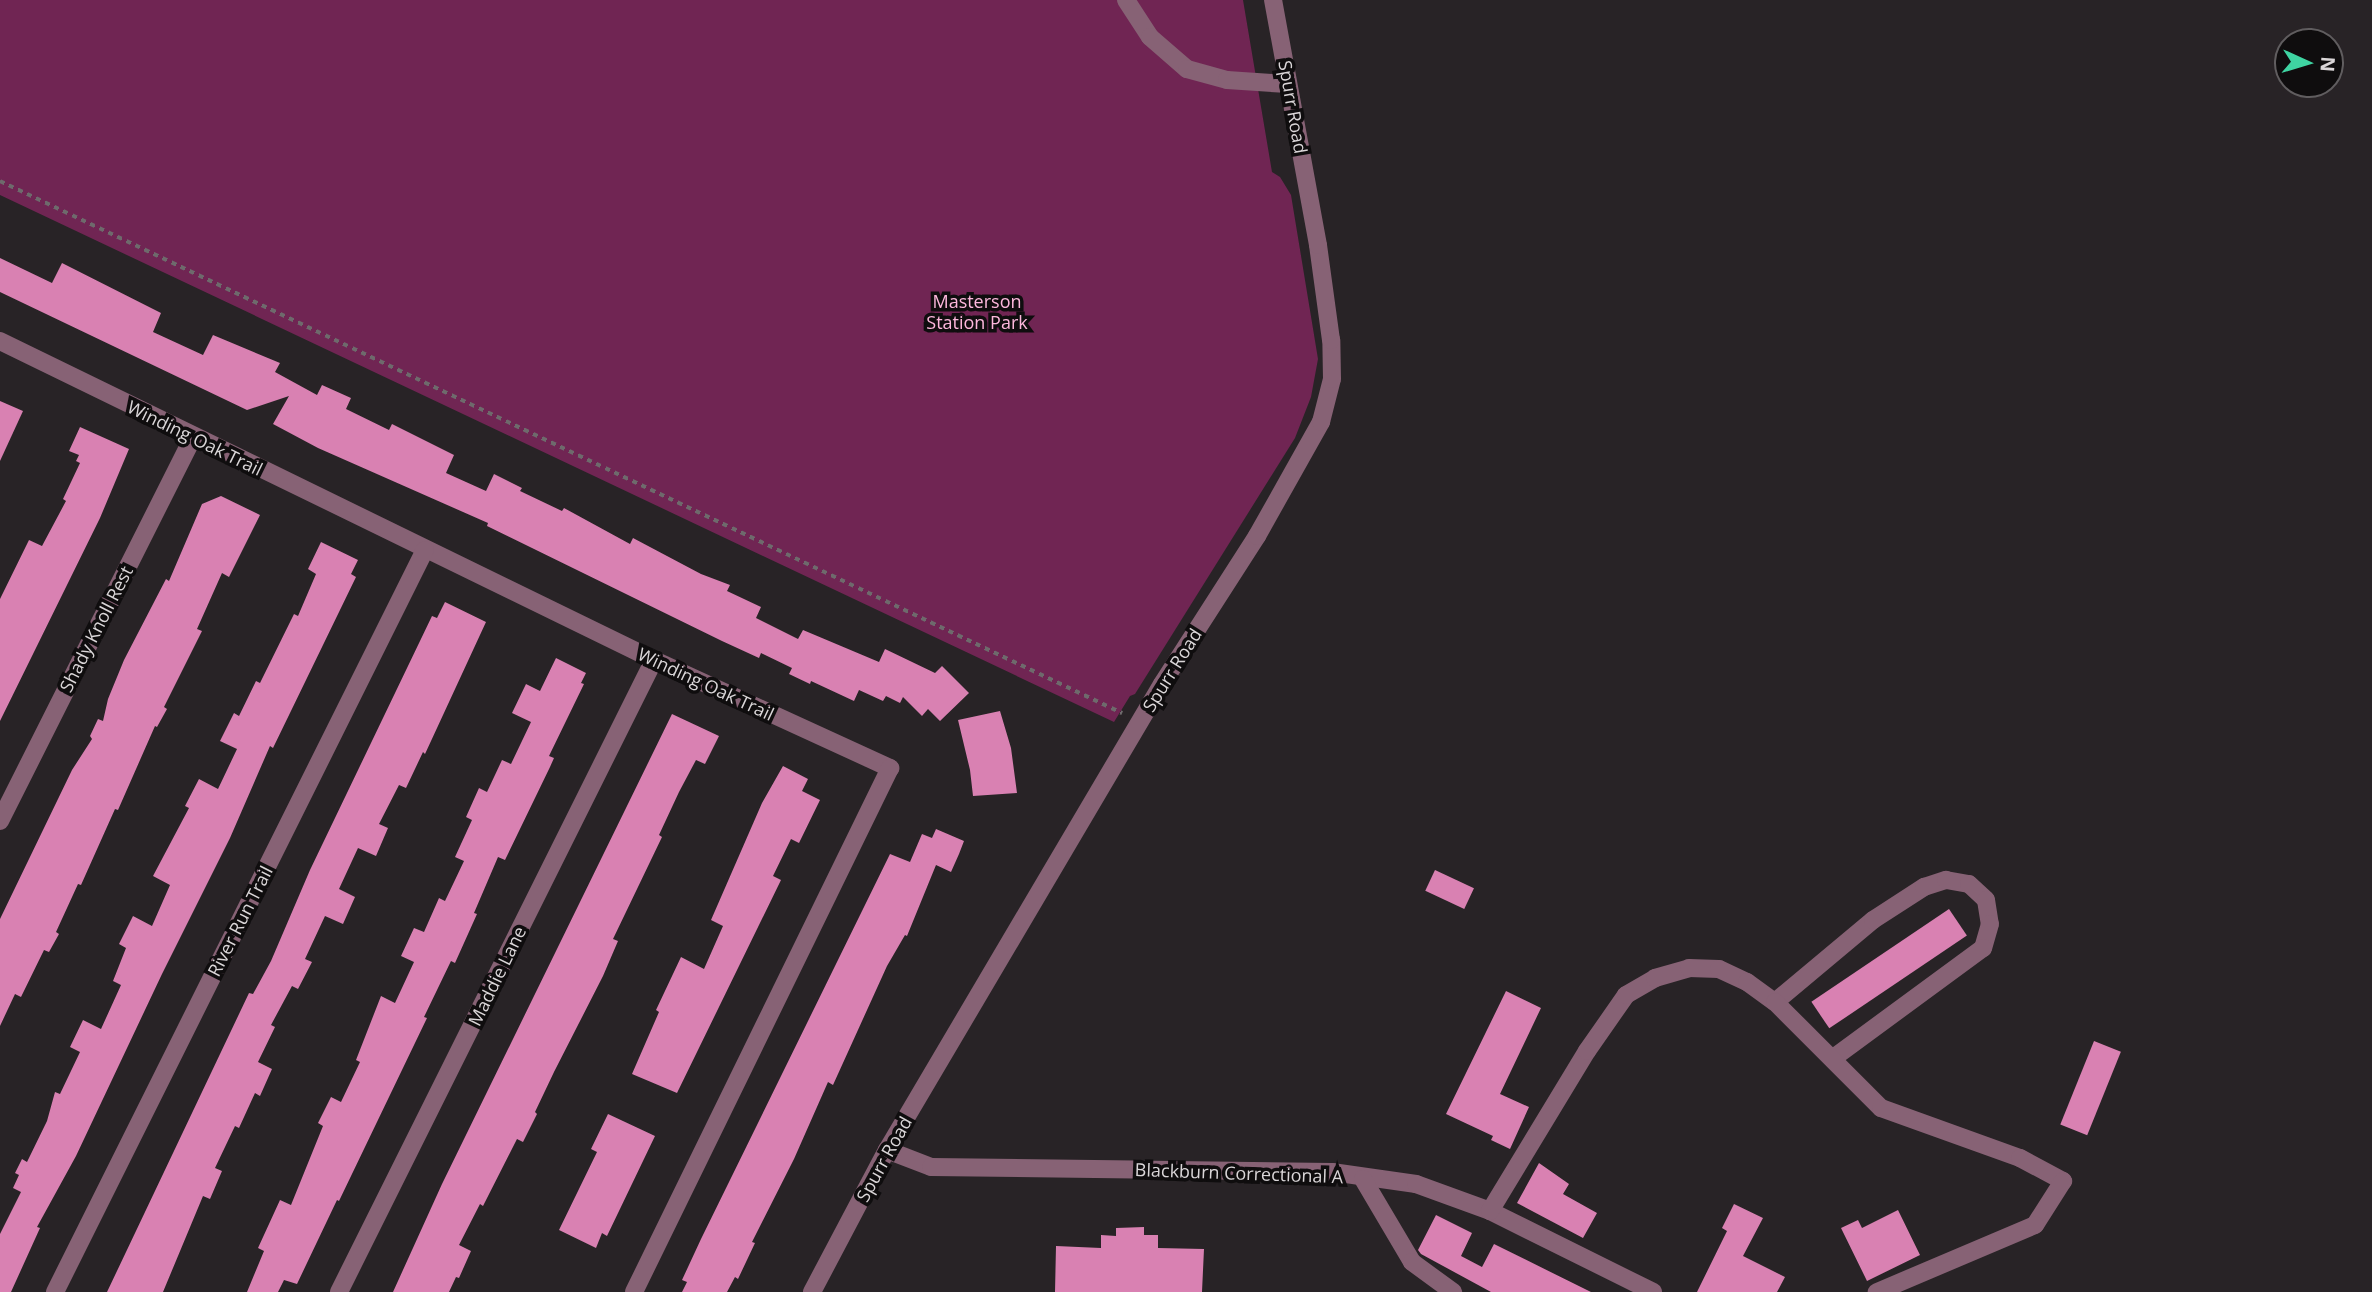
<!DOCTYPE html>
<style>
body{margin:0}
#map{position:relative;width:2372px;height:1292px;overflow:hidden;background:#282326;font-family:"Open Sans",sans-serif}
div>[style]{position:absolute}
.green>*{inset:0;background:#702553}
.building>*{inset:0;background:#d981b2;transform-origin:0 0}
.path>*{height:3.5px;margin-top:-1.75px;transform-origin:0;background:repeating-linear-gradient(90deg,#6e6a6c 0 5px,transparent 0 10px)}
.minor>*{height:18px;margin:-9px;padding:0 9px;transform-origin:9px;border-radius:9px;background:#876275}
span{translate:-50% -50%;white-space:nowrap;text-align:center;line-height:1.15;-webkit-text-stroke:7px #0f0d0e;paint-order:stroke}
.street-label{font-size:18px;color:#dad6d8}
.park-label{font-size:18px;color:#fdb7dc}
.north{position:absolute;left:2274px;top:28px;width:70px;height:70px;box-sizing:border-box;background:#0f0d0e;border:2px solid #605d5f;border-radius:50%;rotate:94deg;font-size:19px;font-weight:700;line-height:28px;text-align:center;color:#dad6d8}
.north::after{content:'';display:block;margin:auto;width:24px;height:32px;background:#3fd4a2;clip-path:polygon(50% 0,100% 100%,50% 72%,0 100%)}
</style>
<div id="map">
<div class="green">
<div style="clip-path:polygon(0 0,1243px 0,1272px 172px,1280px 177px,1291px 195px,1318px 359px,1311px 397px,1295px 438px,1135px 694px,1130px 696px,1114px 722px,0 195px)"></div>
</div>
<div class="building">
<div style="clip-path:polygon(0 258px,52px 283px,62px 263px,161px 313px,153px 332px,203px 355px,213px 335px,280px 363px,275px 372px,317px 395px,322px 385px,351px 398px,346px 409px,389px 430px,392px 424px,454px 455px,446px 473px,486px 491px,494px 474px,522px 488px,520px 491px,562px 511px,564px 508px,630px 544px,633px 538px,701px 574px,730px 585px,727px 591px,761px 607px,756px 618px,798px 639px,803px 630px,879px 662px,885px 649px,935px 673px,942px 666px,969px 693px,940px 721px,928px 709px,922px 716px,903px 697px,900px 703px,886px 696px,883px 701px,859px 690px,854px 701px,811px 681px,810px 684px,789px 674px,792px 668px,761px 653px,759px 658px,722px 641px,487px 526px,488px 523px,318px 448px,273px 424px,289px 396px,247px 410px,0 292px)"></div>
<div style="clip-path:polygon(0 401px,23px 411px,0 461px)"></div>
<div style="clip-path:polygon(80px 427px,129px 449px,100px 518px,0 721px,0 599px,29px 540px,42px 546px,66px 501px,63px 499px,80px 463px,76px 461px,79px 455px,69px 451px)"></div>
<div style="clip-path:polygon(221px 496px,260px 515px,229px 577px,222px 573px,197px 629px,202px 631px,164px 707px,167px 709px,157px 727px,155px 726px,118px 810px,115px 809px,81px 885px,78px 884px,56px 932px,59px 934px,49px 952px,44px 950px,21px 997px,15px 994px,0 1026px,0 919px,72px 770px,92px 739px,90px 736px,98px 719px,103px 721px,108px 699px,124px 660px,166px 579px,169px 581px,202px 504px)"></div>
<div style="clip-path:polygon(321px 542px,358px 560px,351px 574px,356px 577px,273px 748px,270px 746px,230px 838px,162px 974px,76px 1156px,37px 1227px,40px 1228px,11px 1292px,0 1292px,0 1234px,21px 1192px,13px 1188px,19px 1175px,15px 1173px,22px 1159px,27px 1162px,47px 1121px,55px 1092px,60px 1094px,80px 1052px,70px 1047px,83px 1020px,101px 1029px,121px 985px,113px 981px,126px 948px,119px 944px,133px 916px,152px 926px,170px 885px,153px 876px,189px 808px,185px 806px,199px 779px,218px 789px,237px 749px,220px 741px,234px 713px,239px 716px,256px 681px,260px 683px,294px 614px,298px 616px,316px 574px,308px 569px)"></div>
<div style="clip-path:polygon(445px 602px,486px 622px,425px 754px,423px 752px,406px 788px,399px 785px,379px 824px,388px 828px,376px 856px,358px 848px,339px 889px,355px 897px,343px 924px,325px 916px,305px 959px,312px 962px,298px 989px,292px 986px,271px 1025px,275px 1027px,258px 1062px,272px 1069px,260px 1096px,255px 1093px,239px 1128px,235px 1126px,215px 1168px,222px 1171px,210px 1199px,203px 1196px,163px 1292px,107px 1292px,249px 993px,253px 994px,271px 961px,310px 870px,432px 616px,437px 618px)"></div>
<div style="clip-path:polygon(556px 658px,586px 673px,581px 683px,584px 684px,549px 756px,554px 758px,550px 767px,505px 860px,498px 857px,474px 913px,477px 914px,455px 963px,451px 961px,424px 1017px,427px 1018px,339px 1201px,337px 1200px,297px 1284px,284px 1280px,278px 1292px,247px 1292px,264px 1251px,258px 1248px,280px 1200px,291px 1205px,323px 1126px,318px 1123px,331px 1097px,341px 1102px,360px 1062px,356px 1060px,381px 996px,395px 1003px,414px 962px,401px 956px,414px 928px,424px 932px,439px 898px,445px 901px,464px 861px,455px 857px,472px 820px,466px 817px,479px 788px,487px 792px,502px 760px,511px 764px,531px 722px,512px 713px,526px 684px,540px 691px)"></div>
<div style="clip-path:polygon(1000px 711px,1011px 748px,1017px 793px,973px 796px,970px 770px,958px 720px)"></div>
<div style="clip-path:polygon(672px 714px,719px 736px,705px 764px,696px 760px,679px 792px,659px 835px,662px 837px,613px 939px,618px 941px,603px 976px,554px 1072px,535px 1112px,537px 1114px,523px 1142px,517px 1139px,483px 1206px,480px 1204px,459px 1245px,471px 1251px,459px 1278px,456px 1277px,449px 1292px,393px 1292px,442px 1184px)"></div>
<div style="clip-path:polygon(783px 766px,808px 779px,802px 791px,820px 800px,799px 843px,791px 839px,773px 876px,781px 880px,677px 1093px,632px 1074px,659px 1012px,656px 1010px,681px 957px,704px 969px,723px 926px,711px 920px,762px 803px)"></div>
<div style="clip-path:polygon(936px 829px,964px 841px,959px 854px,951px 872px,936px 865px,907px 936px,905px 935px,887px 966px,833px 1085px,828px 1082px,794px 1159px,752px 1242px,755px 1243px,738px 1279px,735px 1277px,727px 1292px,682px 1292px,687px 1282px,682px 1280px,701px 1239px,890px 854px,910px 862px,922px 834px,932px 838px)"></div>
<div style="left:1435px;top:870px;width:43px;height:23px;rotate:25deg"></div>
<div style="left:1949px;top:909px;width:32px;height:166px;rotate:56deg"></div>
<div style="clip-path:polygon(1506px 991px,1541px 1008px,1500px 1094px,1529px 1107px,1510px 1149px,1491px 1140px,1493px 1136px,1446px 1114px)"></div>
<div style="left:2094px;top:1041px;width:29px;height:90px;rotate:22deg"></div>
<div style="clip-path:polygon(608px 1114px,655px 1136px,607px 1236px,602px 1233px,596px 1248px,559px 1230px,597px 1152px,591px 1149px)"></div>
<div style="clip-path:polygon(1539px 1163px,1569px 1184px,1563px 1194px,1597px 1213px,1583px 1238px,1517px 1203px)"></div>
<div style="clip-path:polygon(1734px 1204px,1763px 1218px,1743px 1256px,1785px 1277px,1777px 1292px,1697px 1292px,1727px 1231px,1722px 1228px)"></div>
<div style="clip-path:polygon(1898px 1210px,1920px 1255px,1867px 1281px,1841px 1228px,1858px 1220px,1862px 1228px)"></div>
<div style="clip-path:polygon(1436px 1215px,1472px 1233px,1461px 1256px,1482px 1267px,1494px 1244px,1591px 1292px,1491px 1292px,1421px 1254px,1418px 1250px)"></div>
<div style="clip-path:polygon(1144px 1227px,1144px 1235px,1158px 1235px,1158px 1248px,1204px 1249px,1202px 1292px,1055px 1292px,1056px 1246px,1101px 1248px,1101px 1235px,1116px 1236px,1116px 1228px)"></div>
</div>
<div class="path">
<div style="left:0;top:181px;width:1242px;rotate:25.37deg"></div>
</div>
<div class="minor">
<div style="left:1126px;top:0;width:44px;rotate:57deg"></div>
<div style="left:1150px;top:37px;width:49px;rotate:40.9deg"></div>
<div style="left:1187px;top:69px;width:41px;rotate:15.4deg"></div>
<div style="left:1227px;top:80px;width:61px;rotate:3.8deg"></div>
<div style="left:0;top:341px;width:728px;rotate:26deg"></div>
<div style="left:654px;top:660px;width:260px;rotate:24.6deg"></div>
<div style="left:890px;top:768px;width:583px;rotate:116.04deg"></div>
<div style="left:0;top:821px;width:430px;rotate:-63.3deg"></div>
<div style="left:1775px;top:1002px;width:128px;rotate:-39.9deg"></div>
<div style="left:1873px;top:920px;width:61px;rotate:-32.9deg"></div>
<div style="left:1924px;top:887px;width:23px;rotate:-18deg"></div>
<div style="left:1946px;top:880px;width:23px;rotate:10deg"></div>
<div style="left:1969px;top:884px;width:23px;rotate:43deg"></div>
<div style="left:1986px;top:900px;width:24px;rotate:81deg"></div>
<div style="left:1990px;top:924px;width:25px;rotate:106deg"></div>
<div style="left:1983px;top:948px;width:187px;rotate:143.7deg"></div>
<div style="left:887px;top:1150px;width:47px;rotate:21.1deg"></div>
<div style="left:931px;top:1167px;width:401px;rotate:0.7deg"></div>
<div style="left:1332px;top:1172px;width:85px;rotate:8.1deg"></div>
<div style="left:1416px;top:1184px;width:79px;rotate:20deg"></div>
<div style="left:1490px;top:1211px;width:182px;rotate:26.4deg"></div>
<div style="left:1363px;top:1179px;width:96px;rotate:59.4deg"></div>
<div style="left:1412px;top:1262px;width:51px;rotate:36.2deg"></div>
<div style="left:1490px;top:1211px;width:187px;rotate:-58.8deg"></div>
<div style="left:1587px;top:1051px;width:68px;rotate:-55.1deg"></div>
<div style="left:1626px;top:995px;width:34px;rotate:-30deg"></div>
<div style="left:1655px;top:978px;width:35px;rotate:-16deg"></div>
<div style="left:1689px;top:968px;width:30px;rotate:2deg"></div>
<div style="left:1719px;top:969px;width:31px;rotate:25deg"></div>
<div style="left:1747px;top:982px;width:34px;rotate:36deg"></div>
<div style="left:1775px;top:1002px;width:150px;rotate:45deg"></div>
<div style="left:1881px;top:1108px;width:148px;rotate:19.8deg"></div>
<div style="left:2020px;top:1158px;width:49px;rotate:28.1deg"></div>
<div style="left:2063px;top:1181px;width:52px;rotate:122.5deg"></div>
<div style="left:2035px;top:1225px;width:172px;rotate:157deg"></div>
<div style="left:55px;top:1292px;width:829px;rotate:-63.5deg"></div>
<div style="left:339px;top:1292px;width:706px;rotate:-63.51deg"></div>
<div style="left:812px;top:1292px;width:161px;rotate:-62.2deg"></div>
<div style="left:887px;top:1150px;width:541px;rotate:-59.45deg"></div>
<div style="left:1162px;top:684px;width:176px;rotate:-57.3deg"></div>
<div style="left:1257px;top:536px;width:131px;rotate:-60.7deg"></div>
<div style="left:1321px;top:422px;width:44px;rotate:-75.7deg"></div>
<div style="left:1332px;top:379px;width:39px;rotate:-91deg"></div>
<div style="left:1331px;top:340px;width:96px;rotate:-97.8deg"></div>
<div style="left:1318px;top:245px;width:249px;rotate:-100.4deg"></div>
</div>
<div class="street-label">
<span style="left:1293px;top:107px;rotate:80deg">Spurr Road</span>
<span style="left:195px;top:438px;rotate:26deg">Winding Oak Trail</span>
<span style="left:96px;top:629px;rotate:-63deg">Shady Knoll Rest</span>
<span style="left:1172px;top:670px;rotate:-58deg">Spurr Road</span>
<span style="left:706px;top:684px;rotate:25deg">Winding Oak Trail</span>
<span style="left:240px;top:921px;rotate:-63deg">River Run Trail</span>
<span style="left:497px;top:976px;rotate:-64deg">Maddie Lane</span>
<span style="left:884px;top:1159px;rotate:-61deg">Spurr Road</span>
<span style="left:1239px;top:1173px;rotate:2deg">Blackburn Correctional A</span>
</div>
<div class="park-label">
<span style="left:977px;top:312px">Masterson<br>Station Park</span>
</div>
<div class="north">N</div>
</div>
